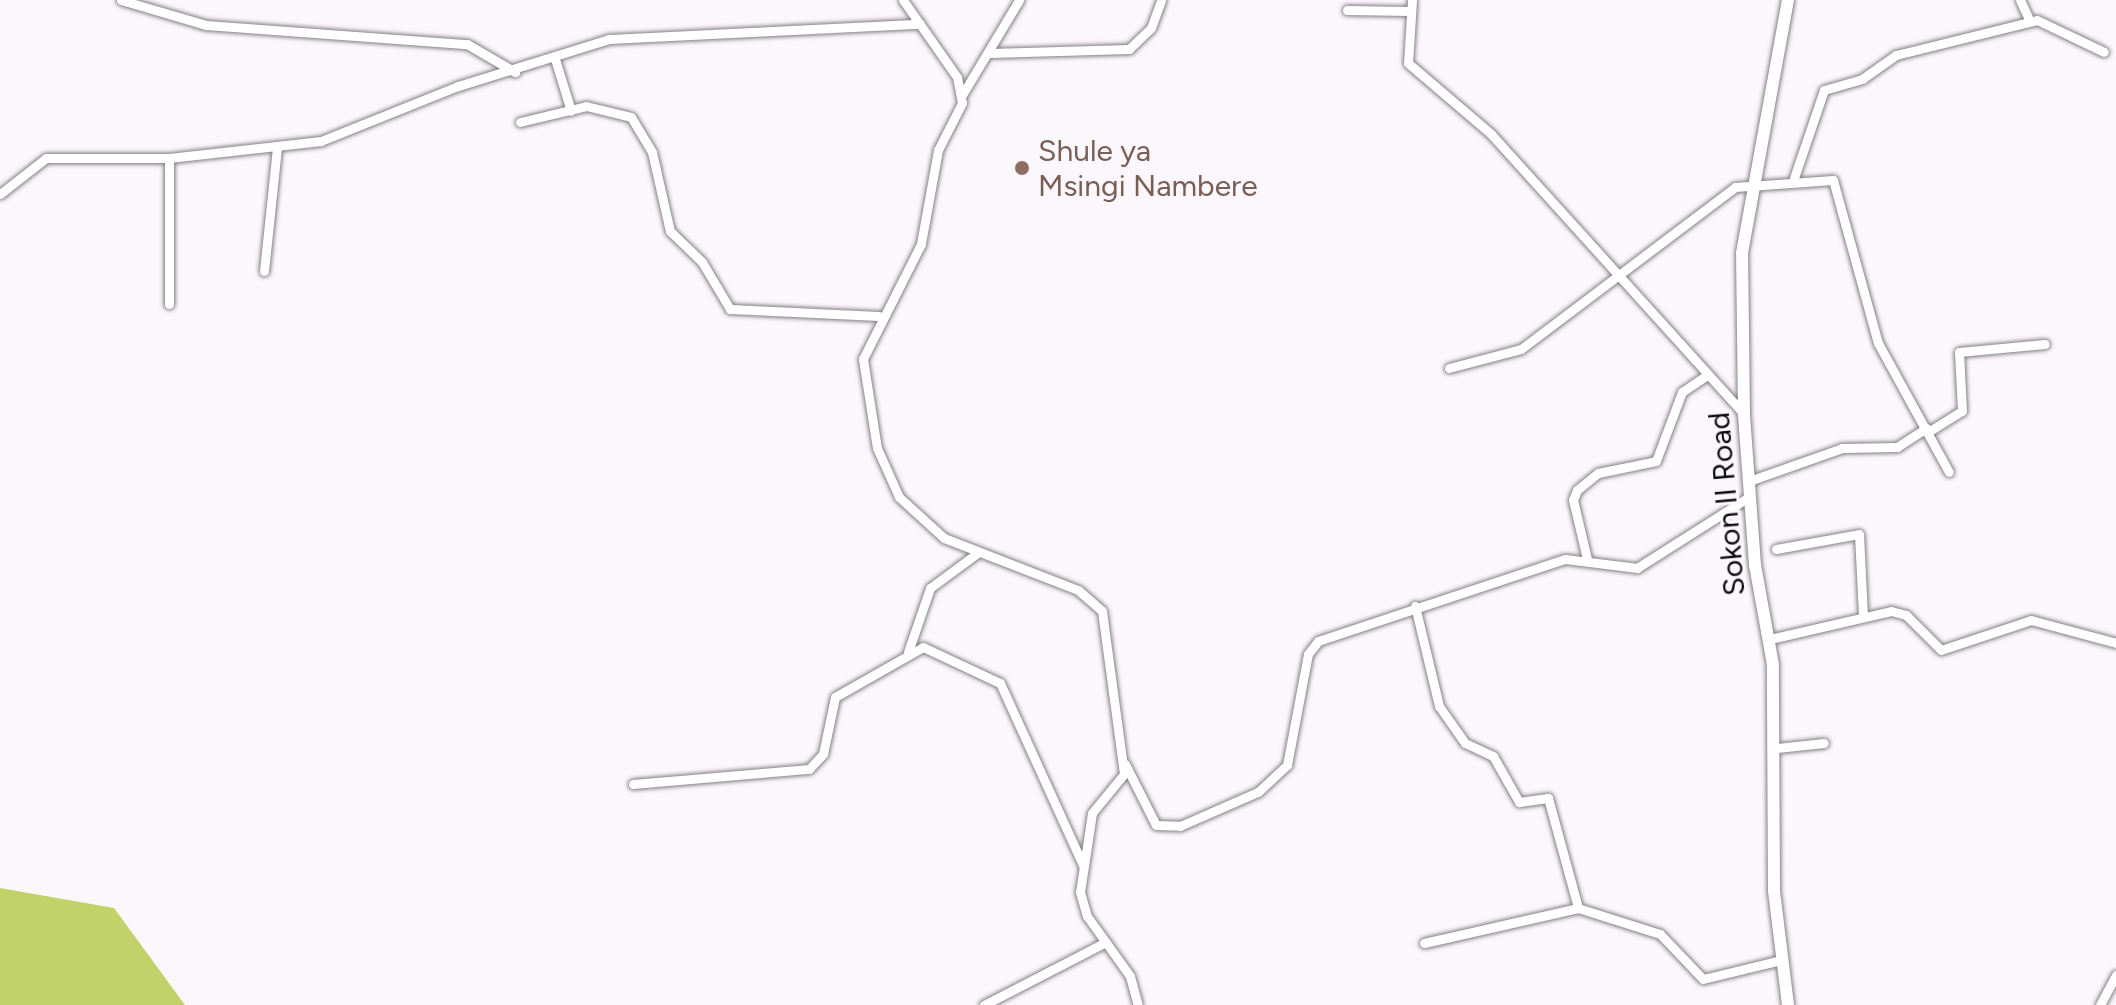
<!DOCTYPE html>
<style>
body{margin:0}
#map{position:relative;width:2116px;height:1005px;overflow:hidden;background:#fcf7fc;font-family:Figtree,sans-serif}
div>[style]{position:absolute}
.forest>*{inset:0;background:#c1d26b}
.roads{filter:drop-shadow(0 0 2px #848085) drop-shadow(0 0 2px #848085)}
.street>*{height:9px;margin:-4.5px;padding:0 4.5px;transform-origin:4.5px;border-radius:4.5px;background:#fff}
.secondary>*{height:12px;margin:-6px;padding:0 6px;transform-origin:6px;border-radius:6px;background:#fff}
.dots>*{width:22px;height:22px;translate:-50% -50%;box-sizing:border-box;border:4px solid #fcf7fc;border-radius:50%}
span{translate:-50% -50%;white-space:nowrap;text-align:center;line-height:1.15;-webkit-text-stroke:6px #fcf7fc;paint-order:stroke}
.education-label{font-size:30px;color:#785e54}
.left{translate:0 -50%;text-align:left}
.street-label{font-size:30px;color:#0d0c0e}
</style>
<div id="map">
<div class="forest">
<div style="clip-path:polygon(0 888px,114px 908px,185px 1005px,0 1005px)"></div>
</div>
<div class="roads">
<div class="street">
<div style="left:121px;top:0;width:89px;rotate:16.4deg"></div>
<div style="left:206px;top:25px;width:262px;rotate:4.2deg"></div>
<div style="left:467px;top:44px;width:56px;rotate:30.3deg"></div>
<div style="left:903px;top:0;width:94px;rotate:55deg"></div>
<div style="left:957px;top:77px;width:26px;rotate:79deg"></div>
<div style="left:962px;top:103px;width:53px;rotate:117.1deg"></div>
<div style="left:938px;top:150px;width:96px;rotate:100.3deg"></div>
<div style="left:921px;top:244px;width:129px;rotate:116.8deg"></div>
<div style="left:863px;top:359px;width:90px;rotate:81.1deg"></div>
<div style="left:877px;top:448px;width:54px;rotate:65.8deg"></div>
<div style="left:899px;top:497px;width:61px;rotate:42.3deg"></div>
<div style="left:944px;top:538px;width:144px;rotate:21.2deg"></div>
<div style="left:1078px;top:590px;width:32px;rotate:41deg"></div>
<div style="left:1102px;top:611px;width:164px;rotate:82.3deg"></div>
<div style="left:1124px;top:774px;width:50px;rotate:129.4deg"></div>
<div style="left:1092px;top:813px;width:80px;rotate:98.6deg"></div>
<div style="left:1080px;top:892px;width:25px;rotate:74deg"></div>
<div style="left:1087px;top:916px;width:74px;rotate:54.4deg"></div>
<div style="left:1130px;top:976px;width:30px;rotate:75deg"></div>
<div style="left:1412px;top:0;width:63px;rotate:93.6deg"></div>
<div style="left:1408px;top:63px;width:109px;rotate:40.5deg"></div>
<div style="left:1491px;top:134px;width:377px;rotate:47.9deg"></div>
<div style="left:2020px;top:0;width:23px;rotate:65deg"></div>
<div style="left:1347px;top:10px;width:62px;rotate:0.9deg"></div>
<div style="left:990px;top:53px;width:139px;rotate:-1.6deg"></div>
<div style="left:1129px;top:49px;width:30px;rotate:-44deg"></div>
<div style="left:1151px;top:28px;width:30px;rotate:-70deg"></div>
<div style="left:555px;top:59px;width:54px;rotate:72.9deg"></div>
<div style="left:962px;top:95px;width:111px;rotate:-59deg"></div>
<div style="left:520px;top:122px;width:68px;rotate:-13.6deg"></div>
<div style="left:586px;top:106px;width:46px;rotate:13.7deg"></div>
<div style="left:631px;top:117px;width:41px;rotate:59deg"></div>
<div style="left:652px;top:152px;width:81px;rotate:77.2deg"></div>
<div style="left:670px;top:231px;width:45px;rotate:44.1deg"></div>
<div style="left:702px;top:262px;width:55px;rotate:59.2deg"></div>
<div style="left:730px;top:309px;width:149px;rotate:2.7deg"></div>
<div style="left:1794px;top:178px;width:93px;rotate:-71.2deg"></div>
<div style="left:1824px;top:90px;width:40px;rotate:-16deg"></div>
<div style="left:1862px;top:79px;width:42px;rotate:-35.2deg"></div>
<div style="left:1896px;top:55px;width:145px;rotate:-13.9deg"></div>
<div style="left:2037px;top:20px;width:74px;rotate:25.5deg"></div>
<div style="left:0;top:194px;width:58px;rotate:-38deg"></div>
<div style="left:46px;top:158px;width:123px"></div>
<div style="left:169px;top:158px;width:153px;rotate:-6.4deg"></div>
<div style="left:321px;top:141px;width:148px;rotate:-21.9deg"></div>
<div style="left:458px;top:86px;width:158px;rotate:-17.3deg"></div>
<div style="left:609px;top:39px;width:311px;rotate:-2.8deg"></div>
<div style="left:264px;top:271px;width:124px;rotate:-84deg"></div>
<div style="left:169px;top:304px;width:146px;rotate:-90deg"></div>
<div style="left:1449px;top:368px;width:74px;rotate:-14.8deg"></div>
<div style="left:1521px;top:349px;width:268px;rotate:-37.1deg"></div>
<div style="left:1735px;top:187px;width:98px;rotate:-4.1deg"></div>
<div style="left:1833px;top:180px;width:169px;rotate:74.6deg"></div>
<div style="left:1878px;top:343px;width:147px;rotate:61.2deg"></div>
<div style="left:1928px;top:432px;width:40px;rotate:-32deg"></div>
<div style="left:1962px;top:411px;width:59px;rotate:-92.9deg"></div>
<div style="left:1959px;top:352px;width:86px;rotate:-5.3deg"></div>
<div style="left:1749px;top:481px;width:99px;rotate:-19.5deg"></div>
<div style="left:1842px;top:448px;width:55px;rotate:-1deg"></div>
<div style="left:1897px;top:447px;width:35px;rotate:-33deg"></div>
<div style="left:1776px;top:549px;width:84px;rotate:-10.2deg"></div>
<div style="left:1859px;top:534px;width:82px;rotate:87.2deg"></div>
<div style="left:1587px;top:559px;width:61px;rotate:-103.3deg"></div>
<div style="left:1573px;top:500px;width:11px;rotate:-68deg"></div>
<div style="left:1577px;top:490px;width:27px;rotate:-39deg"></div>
<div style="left:1598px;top:473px;width:59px;rotate:-11.7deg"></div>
<div style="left:1656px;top:461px;width:74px;rotate:-69.4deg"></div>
<div style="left:1682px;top:392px;width:29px;rotate:-34deg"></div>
<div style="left:1415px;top:606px;width:103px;rotate:76.5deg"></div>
<div style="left:1439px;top:706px;width:45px;rotate:54.9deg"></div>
<div style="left:1465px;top:743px;width:31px;rotate:25deg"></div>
<div style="left:1493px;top:756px;width:53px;rotate:60.5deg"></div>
<div style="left:1519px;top:802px;width:29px;rotate:-8deg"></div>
<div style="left:1548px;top:798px;width:114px;rotate:74.7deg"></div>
<div style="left:1770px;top:639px;width:124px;rotate:-13deg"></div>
<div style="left:1891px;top:611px;width:16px;rotate:15deg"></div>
<div style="left:1906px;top:615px;width:49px;rotate:45deg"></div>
<div style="left:1941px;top:650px;width:95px;rotate:-18.4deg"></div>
<div style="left:2031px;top:620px;width:88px;rotate:15.1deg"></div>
<div style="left:908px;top:652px;width:68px;rotate:-71deg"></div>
<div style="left:930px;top:588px;width:57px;rotate:-36.5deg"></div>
<div style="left:1777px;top:748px;width:47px;rotate:-6.1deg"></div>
<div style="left:1125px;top:764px;width:68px;rotate:63.1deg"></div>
<div style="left:1156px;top:825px;width:24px;rotate:2deg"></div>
<div style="left:1180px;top:826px;width:85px;rotate:-23.6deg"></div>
<div style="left:1258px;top:792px;width:40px;rotate:-43deg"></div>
<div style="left:1287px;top:765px;width:113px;rotate:-79.3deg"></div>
<div style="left:1308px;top:654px;width:16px;rotate:-52deg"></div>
<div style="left:1318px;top:641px;width:260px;rotate:-18.4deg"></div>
<div style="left:1565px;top:559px;width:73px;rotate:7.1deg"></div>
<div style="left:1637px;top:568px;width:133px;rotate:-32.4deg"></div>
<div style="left:633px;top:784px;width:177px;rotate:-4.9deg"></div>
<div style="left:809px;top:769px;width:21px;rotate:-47deg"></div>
<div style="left:823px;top:754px;width:58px;rotate:-78.1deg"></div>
<div style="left:835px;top:697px;width:101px;rotate:-29.6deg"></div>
<div style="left:923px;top:647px;width:85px;rotate:25.1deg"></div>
<div style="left:1000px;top:683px;width:200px;rotate:65.5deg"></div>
<div style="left:1424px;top:943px;width:158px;rotate:-12.8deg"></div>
<div style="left:1578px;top:908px;width:86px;rotate:17.6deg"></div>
<div style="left:1660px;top:934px;width:62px;rotate:46.3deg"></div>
<div style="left:1703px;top:979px;width:80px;rotate:-13.7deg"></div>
<div style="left:984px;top:1005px;width:137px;rotate:-27.3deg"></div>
<div style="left:2100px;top:1005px;width:34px;rotate:-62deg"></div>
</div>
<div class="secondary">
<div style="left:1788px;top:1005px;width:115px;rotate:-97deg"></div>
<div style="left:1774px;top:891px;width:226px;rotate:-90.3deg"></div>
<div style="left:1773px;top:665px;width:102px;rotate:-100.2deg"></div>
<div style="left:1755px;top:565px;width:151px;rotate:-94.2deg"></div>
<div style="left:1744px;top:414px;width:161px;rotate:-90.7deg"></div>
<div style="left:1742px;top:253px;width:257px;rotate:-79.7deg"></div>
</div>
</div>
<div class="dots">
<div style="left:1022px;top:168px;background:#8d6e63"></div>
</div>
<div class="education-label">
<span class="left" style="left:1038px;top:168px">Shule ya<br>Msingi Nambere</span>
</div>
<div class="street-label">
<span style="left:1727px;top:504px;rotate:-95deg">Sokon II Road</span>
</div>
</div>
